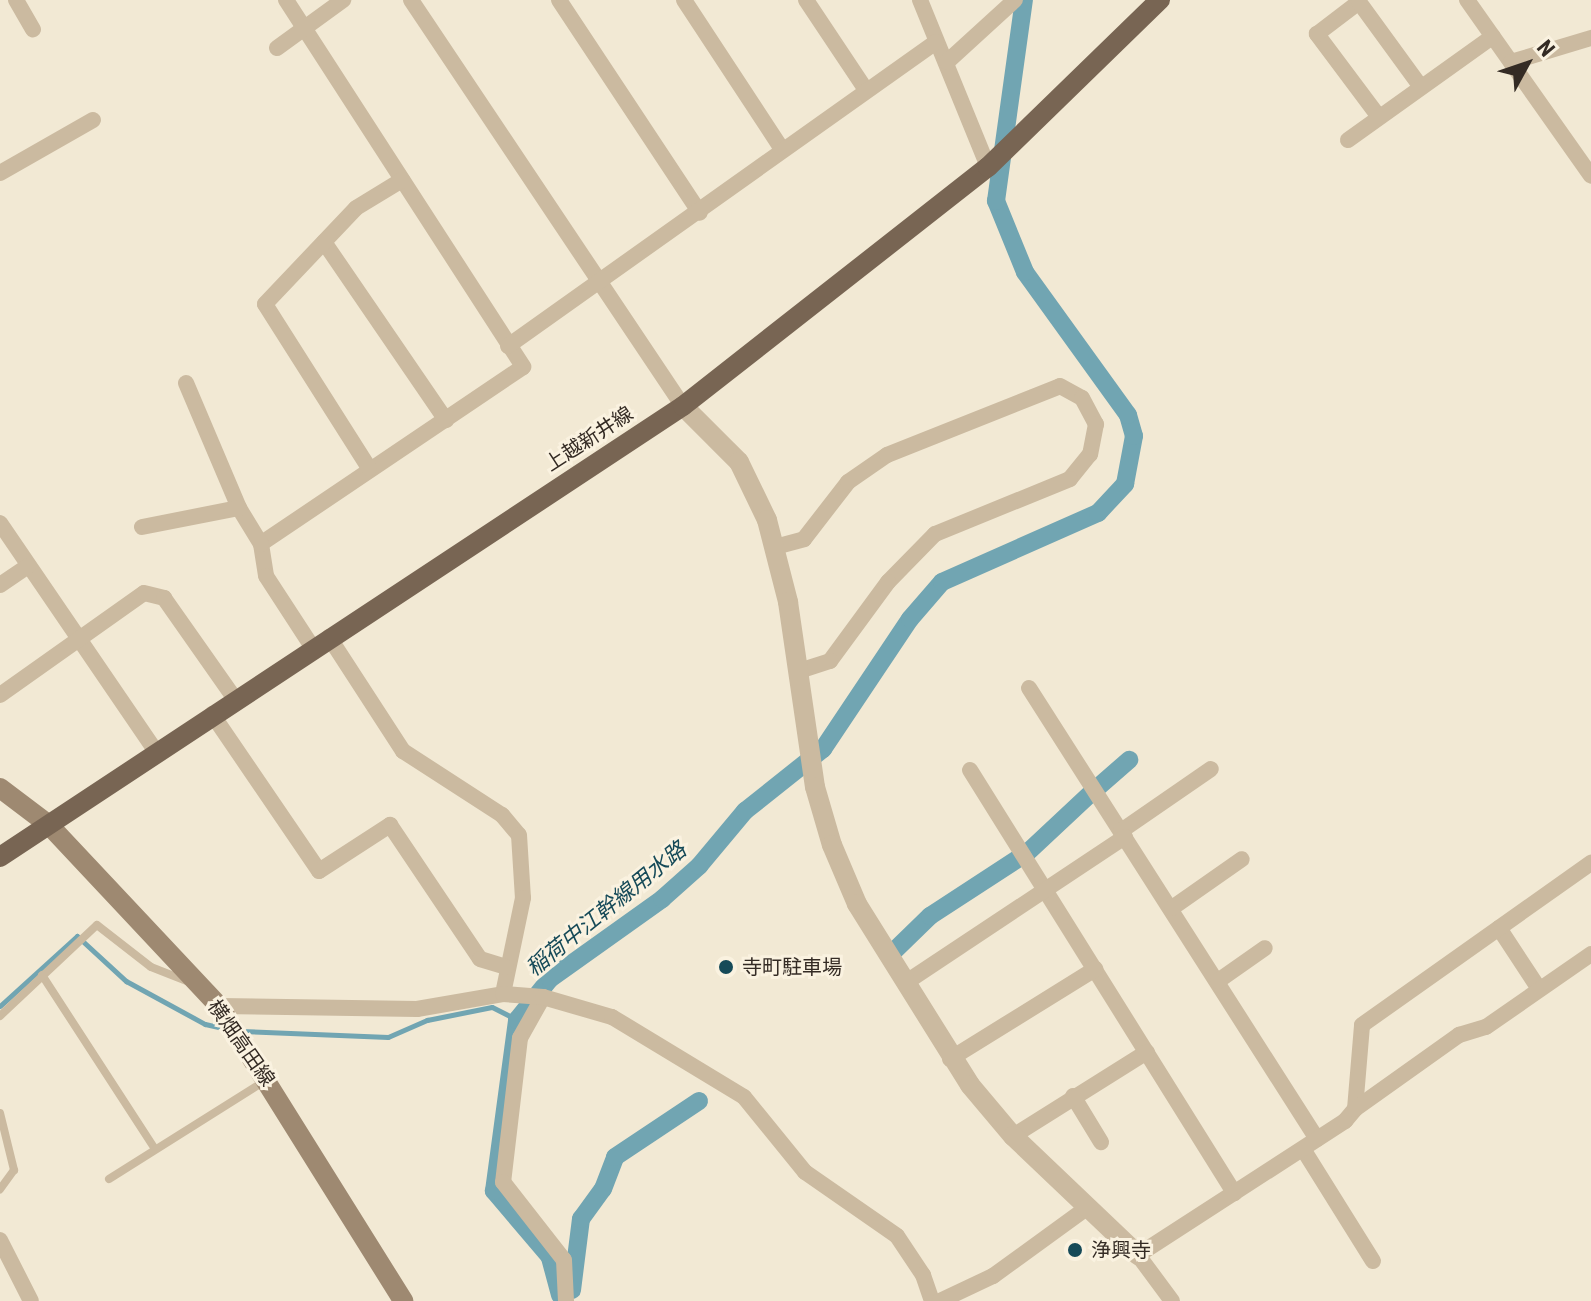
<!DOCTYPE html>
<meta charset="utf-8">
<style>
body{margin:0}
#map{position:relative;width:1591px;height:1301px;overflow:hidden;background:#f2e9d4;font-family:"Roboto Condensed","Noto Sans JP",sans-serif}
div>[style]{position:absolute}
.stream>*{height:5px;margin:-2.5px;padding:0 2.5px;transform-origin:2.5px;border-radius:2.5px;background:#71a5b2}
.canal>*{height:18px;margin:-9px;padding:0 9px;transform-origin:9px;border-radius:9px;background:#71a5b2}
.service>*{height:8px;margin:-4px;padding:0 4px;transform-origin:4px;border-radius:4px;background:#cbbaa0}
.minor>*{height:16px;margin:-8px;padding:0 8px;transform-origin:8px;border-radius:8px;background:#cbbaa0}
.tertiary>*{height:20px;margin:-10px;padding:0 10px;transform-origin:10px;border-radius:10px;background:#cbbaa0}
.secondary>*{height:20px;margin:-10px;padding:0 10px;transform-origin:10px;border-radius:10px;background:#9e8971}
.primary>*{height:20px;margin:-10px;padding:0 10px;transform-origin:10px;border-radius:10px;background:#786553}
.dots>*{width:22px;height:22px;translate:-50% -50%;box-sizing:border-box;border:4px solid #faf2e0;border-radius:50%}
span{translate:-50% -50%;white-space:nowrap;text-align:center;line-height:1.15;-webkit-text-stroke:6px #faf2e0;paint-order:stroke}
.street-label{font-size:20px;color:#342b24}
.poi-label{font-size:20px;color:#342b24}
.left{translate:0 -50%;text-align:left}
.water-label{font-size:22px;color:#164a58;font-style:italic}
.north{position:absolute;left:1487px;top:24px;width:80px;height:80px;-webkit-text-stroke:6px #faf2e0;paint-order:stroke;rotate:50deg;font-size:22px;font-weight:700;line-height:32px;text-align:center;color:#342b24}
.north::after{content:'';display:block;margin:auto;width:28px;height:36px;background:#342b24;clip-path:polygon(50% 0,100% 100%,50% 72%,0 100%)}
</style>
<div id="map">
<div class="stream">
<div style="left:0;top:1006px;width:104px;rotate:-42.3deg"></div>
<div style="left:77px;top:936px;width:67px;rotate:42.6deg"></div>
<div style="left:126px;top:981px;width:90px;rotate:28.6deg"></div>
<div style="left:205px;top:1024px;width:23px;rotate:13deg"></div>
<div style="left:241px;top:1031px;width:147px;rotate:2.3deg"></div>
<div style="left:388px;top:1037px;width:43px;rotate:-23.6deg"></div>
<div style="left:427px;top:1020px;width:66px;rotate:-11.3deg"></div>
<div style="left:492px;top:1007px;width:28px;rotate:27deg"></div>
</div>
<div class="canal">
<div style="left:1097px;top:788px;width:43px;rotate:-41.2deg"></div>
<div style="left:1028px;top:852px;width:86px;rotate:-43.1deg"></div>
<div style="left:893px;top:952px;width:52px;rotate:-44.2deg"></div>
<div style="left:930px;top:916px;width:106px;rotate:-33.1deg"></div>
<div style="left:572px;top:1290px;width:72px;rotate:-82.8deg"></div>
<div style="left:581px;top:1219px;width:37px;rotate:-54deg"></div>
<div style="left:603px;top:1189px;width:34px;rotate:-69deg"></div>
<div style="left:615px;top:1157px;width:101px;rotate:-33.7deg"></div>
<div style="left:560px;top:1295px;width:39px;rotate:-105deg"></div>
<div style="left:550px;top:1257px;width:87px;rotate:-130.3deg"></div>
<div style="left:494px;top:1191px;width:173px;rotate:-82.3deg"></div>
<div style="left:517px;top:1020px;width:53px;rotate:-51.2deg"></div>
<div style="left:550px;top:979px;width:138px;rotate:-35.5deg"></div>
<div style="left:662px;top:899px;width:50px;rotate:-41.7deg"></div>
<div style="left:699px;top:866px;width:72px;rotate:-50.1deg"></div>
<div style="left:745px;top:811px;width:100px;rotate:-38.5deg"></div>
<div style="left:823px;top:749px;width:156px;rotate:-56.2deg"></div>
<div style="left:910px;top:619px;width:49px;rotate:-49.1deg"></div>
<div style="left:942px;top:582px;width:171px;rotate:-23.9deg"></div>
<div style="left:1098px;top:513px;width:40px;rotate:-47deg"></div>
<div style="left:1125px;top:484px;width:49px;rotate:-79.4deg"></div>
<div style="left:1134px;top:436px;width:22px;rotate:-106deg"></div>
<div style="left:1128px;top:415px;width:176px;rotate:-125.8deg"></div>
<div style="left:1025px;top:272px;width:77px;rotate:-112.2deg"></div>
<div style="left:996px;top:201px;width:203px;rotate:-82.1deg"></div>
</div>
<div class="service">
<div style="left:42px;top:975px;width:207px;rotate:57deg"></div>
<div style="left:0;top:1016px;width:133px;rotate:-43.2deg"></div>
<div style="left:97px;top:925px;width:68px;rotate:37.9deg"></div>
<div style="left:151px;top:967px;width:41px;rotate:21.5deg"></div>
<div style="left:0;top:1113px;width:59px;rotate:76.2deg"></div>
<div style="left:14px;top:1170px;width:24px;rotate:126deg"></div>
<div style="left:109px;top:1179px;width:186px;rotate:-32.2deg"></div>
</div>
<div class="minor">
<div style="left:16px;top:0;width:34px;rotate:60deg"></div>
<div style="left:286px;top:0;width:437px;rotate:57.1deg"></div>
<div style="left:523px;top:367px;width:316px;rotate:146deg"></div>
<div style="left:261px;top:544px;width:32px;rotate:81deg"></div>
<div style="left:266px;top:576px;width:86px;rotate:56.9deg"></div>
<div style="left:411px;top:0;width:489px;rotate:56.2deg"></div>
<div style="left:559px;top:0;width:255px;rotate:56.5deg"></div>
<div style="left:684px;top:0;width:178px;rotate:56.7deg"></div>
<div style="left:806px;top:0;width:108px;rotate:56.3deg"></div>
<div style="left:920px;top:0;width:180px;rotate:67.8deg"></div>
<div style="left:1467px;top:0;width:215px;rotate:54.8deg"></div>
<div style="left:277px;top:48px;width:82px;rotate:-36deg"></div>
<div style="left:947px;top:62px;width:92px;rotate:-42.4deg"></div>
<div style="left:1511px;top:62px;width:84px;rotate:-16.7deg"></div>
<div style="left:1379px;top:117px;width:104px;rotate:-126.8deg"></div>
<div style="left:1317px;top:34px;width:53px;rotate:-37.3deg"></div>
<div style="left:1359px;top:2px;width:105px;rotate:53.9deg"></div>
<div style="left:1348px;top:140px;width:178px;rotate:-35.6deg"></div>
<div style="left:0;top:173px;width:107px;rotate:-29.7deg"></div>
<div style="left:324px;top:242px;width:216px;rotate:55.6deg"></div>
<div style="left:508px;top:346px;width:525px;rotate:-35.39deg"></div>
<div style="left:186px;top:383px;width:136px;rotate:67deg"></div>
<div style="left:239px;top:508px;width:42px;rotate:58.6deg"></div>
<div style="left:369px;top:468px;width:194px;rotate:-122.4deg"></div>
<div style="left:265px;top:304px;width:132px;rotate:-46.5deg"></div>
<div style="left:356px;top:208px;width:54px;rotate:-31.3deg"></div>
<div style="left:0;top:523px;width:277px;rotate:55.7deg"></div>
<div style="left:142px;top:527px;width:99px;rotate:-11.1deg"></div>
<div style="left:775px;top:547px;width:30px;rotate:-15deg"></div>
<div style="left:804px;top:539px;width:72px;rotate:-52.3deg"></div>
<div style="left:848px;top:482px;width:47px;rotate:-34.7deg"></div>
<div style="left:887px;top:455px;width:186px;rotate:-21.7deg"></div>
<div style="left:1060px;top:386px;width:25px;rotate:29deg"></div>
<div style="left:1082px;top:398px;width:30px;rotate:62deg"></div>
<div style="left:1096px;top:424px;width:31px;rotate:101deg"></div>
<div style="left:1090px;top:454px;width:32px;rotate:129deg"></div>
<div style="left:1070px;top:479px;width:146px;rotate:157.8deg"></div>
<div style="left:935px;top:534px;width:67px;rotate:134.4deg"></div>
<div style="left:888px;top:582px;width:98px;rotate:126.3deg"></div>
<div style="left:830px;top:661px;width:33px;rotate:162deg"></div>
<div style="left:0;top:585px;width:34px;rotate:-34deg"></div>
<div style="left:329px;top:637px;width:136px;rotate:57deg"></div>
<div style="left:403px;top:751px;width:118px;rotate:32.9deg"></div>
<div style="left:502px;top:815px;width:26px;rotate:50deg"></div>
<div style="left:519px;top:835px;width:63px;rotate:86.4deg"></div>
<div style="left:523px;top:898px;width:98px;rotate:101.8deg"></div>
<div style="left:1029px;top:688px;width:535px;rotate:57.44deg"></div>
<div style="left:0;top:695px;width:176px;rotate:-35.3deg"></div>
<div style="left:144px;top:593px;width:21px;rotate:14deg"></div>
<div style="left:164px;top:598px;width:123px;rotate:54.9deg"></div>
<div style="left:212px;top:714px;width:190px;rotate:55.7deg"></div>
<div style="left:319px;top:871px;width:85px;rotate:-32.9deg"></div>
<div style="left:390px;top:825px;width:161px;rotate:56.1deg"></div>
<div style="left:480px;top:959px;width:27px;rotate:17deg"></div>
<div style="left:970px;top:770px;width:499px;rotate:58deg"></div>
<div style="left:1121px;top:831px;width:109px;rotate:-34.6deg"></div>
<div style="left:1172px;top:908px;width:85px;rotate:-35deg"></div>
<div style="left:1499px;top:928px;width:73px;rotate:56.7deg"></div>
<div style="left:1218px;top:981px;width:57px;rotate:-35.1deg"></div>
<div style="left:905px;top:983px;width:264px;rotate:-33.6deg"></div>
<div style="left:543px;top:997px;width:47px;rotate:119.3deg"></div>
<div style="left:520px;top:1038px;width:145px;rotate:96.7deg"></div>
<div style="left:503px;top:1182px;width:99px;rotate:52deg"></div>
<div style="left:564px;top:1260px;width:41px;rotate:87.2deg"></div>
<div style="left:219px;top:1006px;width:198px;rotate:0.9deg"></div>
<div style="left:417px;top:1009px;width:87px;rotate:-9.9deg"></div>
<div style="left:503px;top:994px;width:40px;rotate:4.3deg"></div>
<div style="left:543px;top:997px;width:72px;rotate:16.2deg"></div>
<div style="left:612px;top:1017px;width:154px;rotate:31.2deg"></div>
<div style="left:744px;top:1097px;width:97px;rotate:50.9deg"></div>
<div style="left:805px;top:1172px;width:112px;rotate:34.8deg"></div>
<div style="left:897px;top:1236px;width:47px;rotate:56.3deg"></div>
<div style="left:923px;top:1275px;width:28px;rotate:71deg"></div>
<div style="left:950px;top:1059px;width:171px;rotate:-31.8deg"></div>
<div style="left:1073px;top:1096px;width:54px;rotate:58.7deg"></div>
<div style="left:1355px;top:1109px;width:84px;rotate:-85.2deg"></div>
<div style="left:1362px;top:1025px;width:281px;rotate:-35.3deg"></div>
<div style="left:1013px;top:1136px;width:158px;rotate:-32.1deg"></div>
<div style="left:1303px;top:1149px;width:132px;rotate:58deg"></div>
<div style="left:0;top:1240px;width:68px;rotate:63.1deg"></div>
<div style="left:940px;top:1301px;width:59px;rotate:-25.3deg"></div>
<div style="left:993px;top:1276px;width:117px;rotate:-36deg"></div>
<div style="left:1172px;top:1301px;width:57px;rotate:-126.5deg"></div>
<div style="left:1138px;top:1255px;width:247px;rotate:-32.9deg"></div>
<div style="left:1345px;top:1121px;width:16px;rotate:-50deg"></div>
<div style="left:1355px;top:1109px;width:128px;rotate:-35.4deg"></div>
<div style="left:1459px;top:1035px;width:28px;rotate:-17deg"></div>
<div style="left:1486px;top:1027px;width:128px;rotate:-34.8deg"></div>
</div>
<div class="tertiary">
<div style="left:683px;top:406px;width:79px;rotate:45deg"></div>
<div style="left:739px;top:462px;width:64px;rotate:64.2deg"></div>
<div style="left:767px;top:520px;width:85px;rotate:75.6deg"></div>
<div style="left:788px;top:602px;width:187px;rotate:81.7deg"></div>
<div style="left:815px;top:787px;width:60px;rotate:73.7deg"></div>
<div style="left:832px;top:845px;width:64px;rotate:67deg"></div>
<div style="left:857px;top:904px;width:213px;rotate:58deg"></div>
<div style="left:970px;top:1085px;width:67px;rotate:49.9deg"></div>
<div style="left:1013px;top:1136px;width:173px;rotate:43.6deg"></div>
</div>
<div class="secondary">
<div style="left:0;top:788px;width:61px;rotate:37.1deg"></div>
<div style="left:49px;top:825px;width:248px;rotate:46.8deg"></div>
<div style="left:219px;top:1006px;width:348px;rotate:58deg"></div>
</div>
<div class="primary">
<div style="left:0;top:857px;width:818px;rotate:-33.44deg"></div>
<div style="left:683px;top:406px;width:387px;rotate:-38.1deg"></div>
<div style="left:988px;top:167px;width:240px;rotate:-44.2deg"></div>
</div>
<div class="dots">
<div style="left:726px;top:967px;background:#164a58"></div>
<div style="left:1075px;top:1250px;background:#164a58"></div>
</div>
<div class="street-label">
<span style="left:589px;top:439px;rotate:-33deg">上越新井線</span>
<span style="left:241px;top:1043px;rotate:55deg">横畑高田線</span>
</div>
<div class="poi-label">
<span class="left" style="left:742px;top:967px">寺町駐車場</span>
<span class="left" style="left:1091px;top:1250px">浄興寺</span>
</div>
<div class="water-label">
<span style="left:606px;top:909px;rotate:-39deg">稲荷中江幹線用水路</span>
</div>
<div class="north">N</div>
</div>
